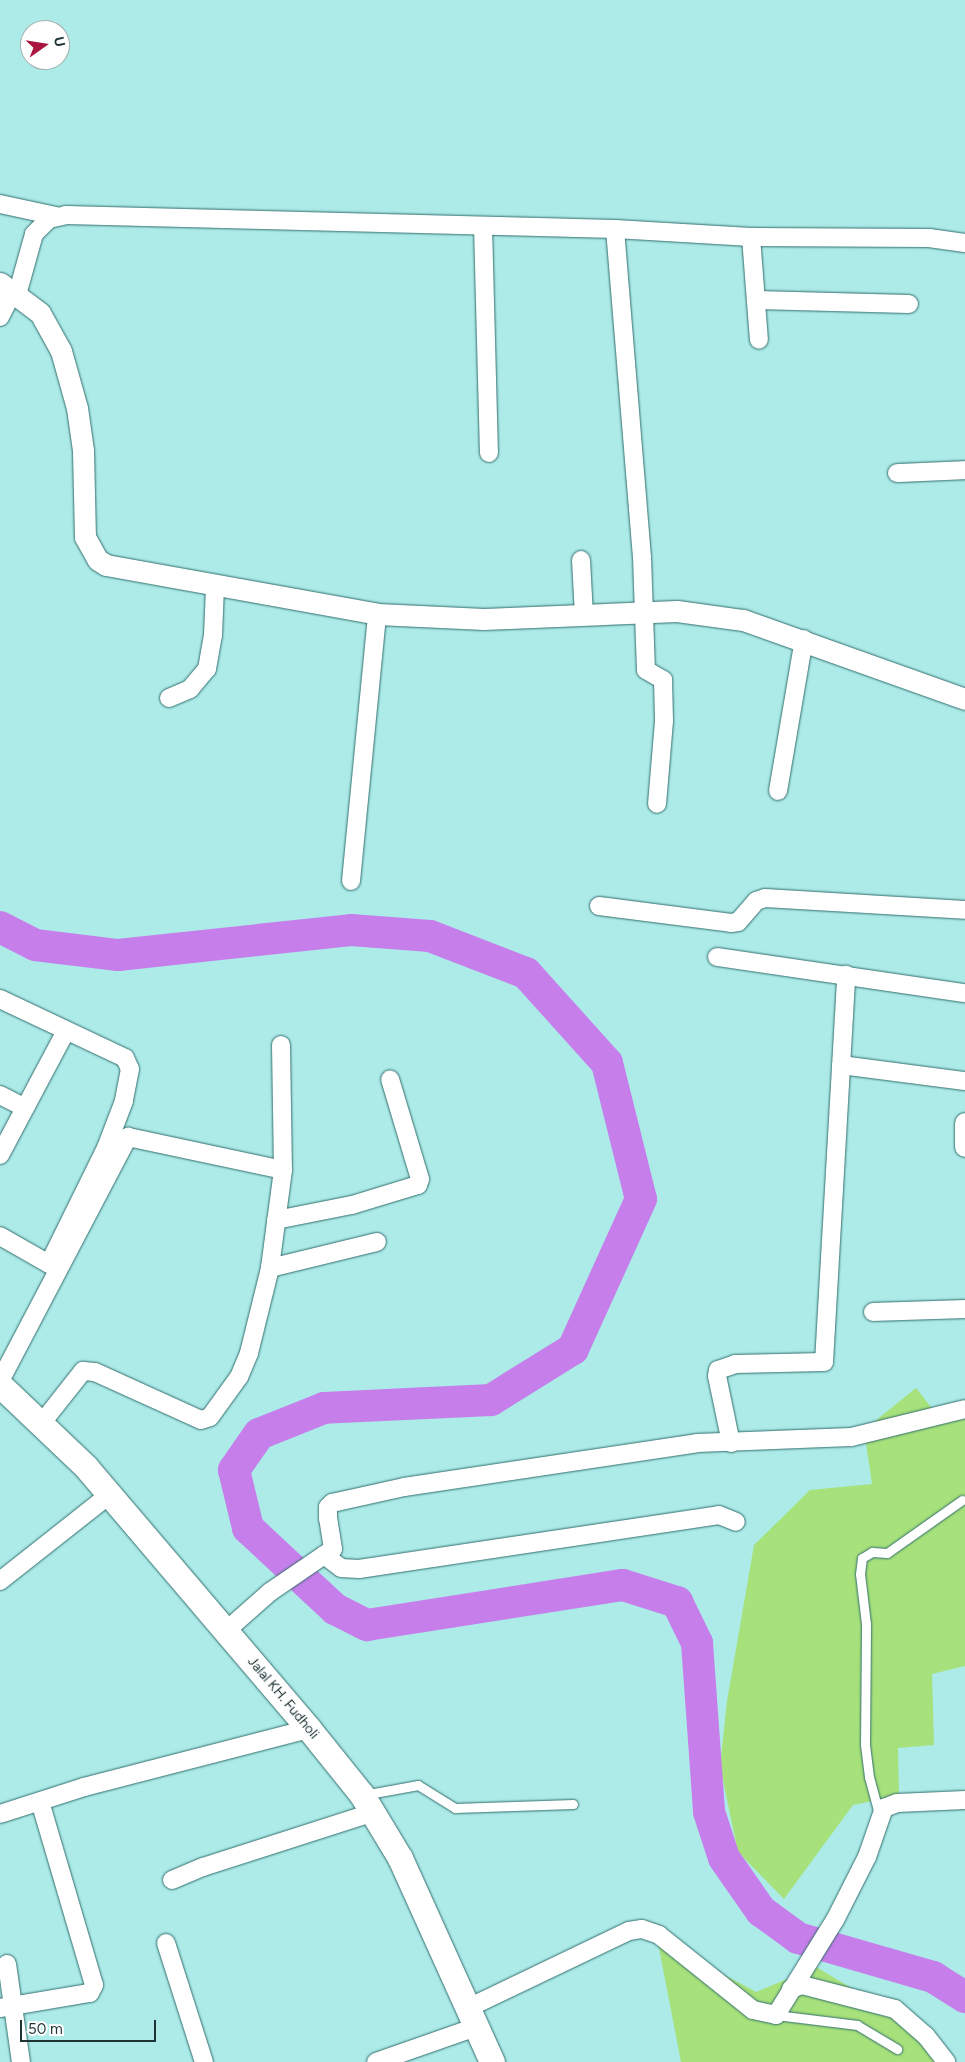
<!DOCTYPE html>
<style>
body{margin:0}
#map{position:relative;width:965px;height:2062px;overflow:hidden;background:#adebe9;font-family:Figtree,sans-serif}
div>[style]{position:absolute}
.green>*{inset:0;background:#a6e17b}
.river>*{height:32px;margin:-16px;padding:0 16px;transform-origin:16px;border-radius:16px;background:#c67fea}
.roads{filter:drop-shadow(0 0 1px #326e6d) drop-shadow(0 0 1px #326e6d)}
.service>*{height:9px;margin:-4.5px;padding:0 4.5px;transform-origin:4.5px;border-radius:4.5px;background:#fff}
.minor>*{height:18px;margin:-9px;padding:0 9px;transform-origin:9px;border-radius:9px;background:#fff}
.tertiary>*{height:21px;margin:-10.5px;padding:0 10.5px;transform-origin:10.5px;border-radius:10.5px;background:#fff}
.secondary>*{height:25px;margin:-12.5px;padding:0 12.5px;transform-origin:12.5px;border-radius:12.5px;background:#fff}
span{translate:-50% -50%;white-space:nowrap;text-align:center;line-height:1.15;-webkit-text-stroke:5px #fefefe;paint-order:stroke}
.street-label{font-size:14px;color:#1c3534}
.north{position:absolute;left:20px;top:20px;width:50px;height:50px;box-sizing:border-box;background:#fefefe;border:1px solid #a4aead;border-radius:50%;rotate:77deg;font-size:14px;font-weight:700;line-height:20px;text-align:center;color:#1c3534}
.north::after{content:'';display:block;margin:auto;width:18px;height:22px;background:#aa153f;clip-path:polygon(50% 0,100% 100%,50% 72%,0 100%)}
.scale{position:absolute;left:20px;top:2020px;width:136px;height:22px;box-sizing:border-box;border:2px solid #1c3534;border-top:0;padding-left:6px;font-size:15px;line-height:18px;white-space:nowrap;color:#1c3534;-webkit-text-stroke:4px #fefefe;paint-order:stroke}
</style>
<div id="map">
<div class="green">
<div style="clip-path:polygon(916px 1388px,942px 1421px,965px 1416px,965px 1666px,932px 1674px,934px 1745px,898px 1748px,899px 1796px,853px 1805px,784px 1899px,738px 1852px,720px 1766px,727px 1701px,754px 1545px,810px 1490px,872px 1484px,864px 1430px)"></div>
<div style="clip-path:polygon(657px 1938px,756px 1992px,816px 1967px,931px 2035px,951px 2062px,681px 2062px)"></div>
</div>
<div class="river">
<div style="left:0;top:927px;width:39px;rotate:27deg"></div>
<div style="left:35px;top:945px;width:84px;rotate:6.9deg"></div>
<div style="left:118px;top:955px;width:234px;rotate:-6.1deg"></div>
<div style="left:351px;top:930px;width:79px;rotate:4.3deg"></div>
<div style="left:430px;top:936px;width:103px;rotate:21.1deg"></div>
<div style="left:526px;top:973px;width:121px;rotate:48deg"></div>
<div style="left:607px;top:1063px;width:140px;rotate:76deg"></div>
<div style="left:641px;top:1199px;width:165px;rotate:114.4deg"></div>
<div style="left:573px;top:1349px;width:97px;rotate:148.1deg"></div>
<div style="left:491px;top:1400px;width:167px;rotate:177.3deg"></div>
<div style="left:324px;top:1408px;width:70px;rotate:158.2deg"></div>
<div style="left:259px;top:1434px;width:44px;rotate:124.8deg"></div>
<div style="left:234px;top:1470px;width:60px;rotate:76.4deg"></div>
<div style="left:248px;top:1528px;width:119px;rotate:43deg"></div>
<div style="left:335px;top:1609px;width:36px;rotate:27deg"></div>
<div style="left:367px;top:1625px;width:259px;rotate:-8.9deg"></div>
<div style="left:623px;top:1585px;width:57px;rotate:17.5deg"></div>
<div style="left:677px;top:1602px;width:46px;rotate:64deg"></div>
<div style="left:697px;top:1643px;width:169px;rotate:85.9deg"></div>
<div style="left:709px;top:1812px;width:48px;rotate:71.9deg"></div>
<div style="left:724px;top:1858px;width:65px;rotate:55.1deg"></div>
<div style="left:761px;top:1911px;width:46px;rotate:36.1deg"></div>
<div style="left:798px;top:1938px;width:141px;rotate:16.1deg"></div>
<div style="left:933px;top:1977px;width:38px;rotate:32deg"></div>
</div>
<div class="roads">
<div class="service">
<div style="left:363px;top:1795px;width:56px;rotate:-10.3deg"></div>
<div style="left:418px;top:1785px;width:44px;rotate:31.9deg"></div>
<div style="left:455px;top:1808px;width:118px;rotate:-1.9deg"></div>
<div style="left:879px;top:1814px;width:38px;rotate:-105deg"></div>
<div style="left:869px;top:1777px;width:32px;rotate:-97deg"></div>
<div style="left:865px;top:1745px;width:121px;rotate:-89.5deg"></div>
<div style="left:866px;top:1624px;width:50px;rotate:-96.8deg"></div>
<div style="left:860px;top:1574px;width:16px;rotate:-83deg"></div>
<div style="left:862px;top:1558px;width:12px;rotate:-31deg"></div>
<div style="left:872px;top:1552px;width:15px;rotate:4deg"></div>
<div style="left:887px;top:1553px;width:92px;rotate:-35.2deg"></div>
<div style="left:776px;top:2015px;width:82px;rotate:7deg"></div>
<div style="left:857px;top:2025px;width:47px;rotate:31deg"></div>
</div>
<div class="minor">
<div style="left:0;top:204px;width:57px;rotate:12.1deg"></div>
<div style="left:483px;top:226px;width:227px;rotate:88.5deg"></div>
<div style="left:615px;top:229px;width:329px;rotate:85.3deg"></div>
<div style="left:642px;top:557px;width:113px;rotate:88deg"></div>
<div style="left:646px;top:670px;width:20px;rotate:30deg"></div>
<div style="left:663px;top:680px;width:41px;rotate:88.6deg"></div>
<div style="left:664px;top:721px;width:83px;rotate:94.8deg"></div>
<div style="left:751px;top:237px;width:103px;rotate:85.6deg"></div>
<div style="left:17px;top:295px;width:63px;rotate:-74.4deg"></div>
<div style="left:34px;top:234px;width:21px;rotate:-45deg"></div>
<div style="left:49px;top:219px;width:17px;rotate:-13deg"></div>
<div style="left:66px;top:215px;width:549px;rotate:1.46deg"></div>
<div style="left:615px;top:229px;width:136px;rotate:3.4deg"></div>
<div style="left:751px;top:237px;width:178px;rotate:0.3deg"></div>
<div style="left:929px;top:238px;width:36px;rotate:8deg"></div>
<div style="left:756px;top:300px;width:153px;rotate:1.5deg"></div>
<div style="left:0;top:317px;width:29px;rotate:-63deg"></div>
<div style="left:897px;top:473px;width:68px;rotate:-2.5deg"></div>
<div style="left:581px;top:560px;width:55px;rotate:86.9deg"></div>
<div style="left:169px;top:698px;width:23px;rotate:-23deg"></div>
<div style="left:190px;top:689px;width:26px;rotate:-50deg"></div>
<div style="left:207px;top:669px;width:35px;rotate:-80deg"></div>
<div style="left:213px;top:635px;width:48px;rotate:-87.6deg"></div>
<div style="left:778px;top:791px;width:154px;rotate:-80.3deg"></div>
<div style="left:351px;top:881px;width:268px;rotate:-84.4deg"></div>
<div style="left:599px;top:906px;width:133px;rotate:7.3deg"></div>
<div style="left:731px;top:923px;width:7px;rotate:-8deg"></div>
<div style="left:738px;top:922px;width:28px;rotate:-49deg"></div>
<div style="left:756px;top:901px;width:9px;rotate:-18deg"></div>
<div style="left:765px;top:898px;width:200px;rotate:3.4deg"></div>
<div style="left:717px;top:957px;width:251px;rotate:8.3deg"></div>
<div style="left:0;top:999px;width:138px;rotate:25.3deg"></div>
<div style="left:125px;top:1058px;width:12px;rotate:66deg"></div>
<div style="left:130px;top:1069px;width:33px;rotate:101deg"></div>
<div style="left:124px;top:1101px;width:50px;rotate:111deg"></div>
<div style="left:106px;top:1148px;width:129px;rotate:116.2deg"></div>
<div style="left:49px;top:1264px;width:56px;rotate:-150.3deg"></div>
<div style="left:281px;top:1045px;width:125px;rotate:89.1deg"></div>
<div style="left:283px;top:1170px;width:99px;rotate:97.6deg"></div>
<div style="left:270px;top:1268px;width:110px;rotate:-13.7deg"></div>
<div style="left:841px;top:1065px;width:125px;rotate:7.4deg"></div>
<div style="left:0;top:1095px;width:28px;rotate:27deg"></div>
<div style="left:0;top:1155px;width:140px;rotate:-62deg"></div>
<div style="left:276px;top:1220px;width:77px;rotate:-11.2deg"></div>
<div style="left:352px;top:1205px;width:69px;rotate:-16.9deg"></div>
<div style="left:418px;top:1185px;width:6px;rotate:-72deg"></div>
<div style="left:420px;top:1179px;width:104px;rotate:-106.7deg"></div>
<div style="left:873px;top:1312px;width:92px;rotate:-1.9deg"></div>
<div style="left:0;top:1381px;width:276px;rotate:-62.3deg"></div>
<div style="left:128px;top:1137px;width:158px;rotate:12deg"></div>
<div style="left:41px;top:1424px;width:68px;rotate:-51.6deg"></div>
<div style="left:83px;top:1371px;width:12px;rotate:5deg"></div>
<div style="left:95px;top:1372px;width:116px;rotate:24.4deg"></div>
<div style="left:201px;top:1420px;width:9px;rotate:-18deg"></div>
<div style="left:210px;top:1417px;width:49px;rotate:-54.1deg"></div>
<div style="left:239px;top:1377px;width:26px;rotate:-67deg"></div>
<div style="left:249px;top:1353px;width:88px;rotate:-76.1deg"></div>
<div style="left:731px;top:1443px;width:68px;rotate:-101.8deg"></div>
<div style="left:717px;top:1376px;width:6px;rotate:-81deg"></div>
<div style="left:718px;top:1370px;width:18px;rotate:-19deg"></div>
<div style="left:735px;top:1364px;width:89px;rotate:-1.3deg"></div>
<div style="left:824px;top:1362px;width:388px;rotate:-86.7deg"></div>
<div style="left:324px;top:1555px;width:21px;rotate:37deg"></div>
<div style="left:341px;top:1568px;width:18px;rotate:3deg"></div>
<div style="left:359px;top:1569px;width:364px;rotate:-8.5deg"></div>
<div style="left:719px;top:1515px;width:18px;rotate:22deg"></div>
<div style="left:0;top:1581px;width:139px;rotate:-38.3deg"></div>
<div style="left:227px;top:1630px;width:57px;rotate:-41.5deg"></div>
<div style="left:270px;top:1592px;width:76px;rotate:-34.3deg"></div>
<div style="left:333px;top:1549px;width:30px;rotate:-99deg"></div>
<div style="left:328px;top:1519px;width:12px;rotate:-90deg"></div>
<div style="left:328px;top:1507px;width:6px;rotate:-45deg"></div>
<div style="left:332px;top:1503px;width:74px;rotate:-12.5deg"></div>
<div style="left:404px;top:1487px;width:296px;rotate:-8.5deg"></div>
<div style="left:697px;top:1443px;width:154px;rotate:-2.2deg"></div>
<div style="left:851px;top:1437px;width:117px;rotate:-13.8deg"></div>
<div style="left:0;top:1814px;width:88px;rotate:-17.8deg"></div>
<div style="left:84px;top:1787px;width:232px;rotate:-14.5deg"></div>
<div style="left:172px;top:1880px;width:34px;rotate:-23deg"></div>
<div style="left:203px;top:1867px;width:180px;rotate:-17.8deg"></div>
<div style="left:166px;top:1943px;width:125px;rotate:72.3deg"></div>
<div style="left:7px;top:1964px;width:99px;rotate:81.9deg"></div>
<div style="left:791px;top:1989px;width:12px;rotate:-20deg"></div>
<div style="left:802px;top:1985px;width:96px;rotate:14.5deg"></div>
<div style="left:895px;top:2009px;width:41px;rotate:41.1deg"></div>
<div style="left:926px;top:2036px;width:33px;rotate:52deg"></div>
<div style="left:0;top:2008px;width:91px;rotate:-9.5deg"></div>
<div style="left:90px;top:1993px;width:9px;rotate:-63deg"></div>
<div style="left:94px;top:1985px;width:191px;rotate:-106.4deg"></div>
<div style="left:468px;top:2008px;width:178px;rotate:-25.6deg"></div>
<div style="left:629px;top:1931px;width:13px;rotate:-9deg"></div>
<div style="left:642px;top:1929px;width:18px;rotate:19deg"></div>
<div style="left:659px;top:1935px;width:120px;rotate:38.6deg"></div>
<div style="left:753px;top:2010px;width:24px;rotate:12deg"></div>
<div style="left:776px;top:2015px;width:112px;rotate:-58.2deg"></div>
<div style="left:835px;top:1920px;width:71px;rotate:-63.1deg"></div>
<div style="left:867px;top:1857px;width:52px;rotate:-70.9deg"></div>
<div style="left:884px;top:1808px;width:14px;rotate:-21deg"></div>
<div style="left:897px;top:1803px;width:68px;rotate:-2.5deg"></div>
<div style="left:376px;top:2062px;width:106px;rotate:-19.3deg"></div>
</div>
<div class="tertiary">
<div style="left:0;top:283px;width:50px;rotate:36.9deg"></div>
<div style="left:40px;top:313px;width:43px;rotate:61.1deg"></div>
<div style="left:61px;top:351px;width:59px;rotate:74.3deg"></div>
<div style="left:77px;top:408px;width:42px;rotate:81.9deg"></div>
<div style="left:83px;top:450px;width:87px;rotate:88.7deg"></div>
<div style="left:85px;top:537px;width:26px;rotate:61deg"></div>
<div style="left:98px;top:560px;width:9px;rotate:32deg"></div>
<div style="left:106px;top:565px;width:275px;rotate:10.2deg"></div>
<div style="left:377px;top:614px;width:107px;rotate:2.7deg"></div>
<div style="left:484px;top:619px;width:193px;rotate:-2.4deg"></div>
<div style="left:677px;top:611px;width:67px;rotate:7.8deg"></div>
<div style="left:743px;top:620px;width:236px;rotate:19.6deg"></div>
<div style="left:965px;top:1123px;width:23px;rotate:90deg"></div>
</div>
<div class="secondary">
<div style="left:0;top:1385px;width:119px;rotate:43.6deg"></div>
<div style="left:86px;top:1467px;width:344px;rotate:49.6deg"></div>
<div style="left:309px;top:1729px;width:85px;rotate:51.2deg"></div>
<div style="left:362px;top:1795px;width:74px;rotate:58.9deg"></div>
<div style="left:400px;top:1858px;width:224px;rotate:65.7deg"></div>
</div>
</div>
<div class="street-label">
<span style="left:283px;top:1698px;rotate:50deg">Jalal KH. Fudholi</span>
</div>
<div class="north">U</div>
<div class="scale">50 m</div>
</div>
